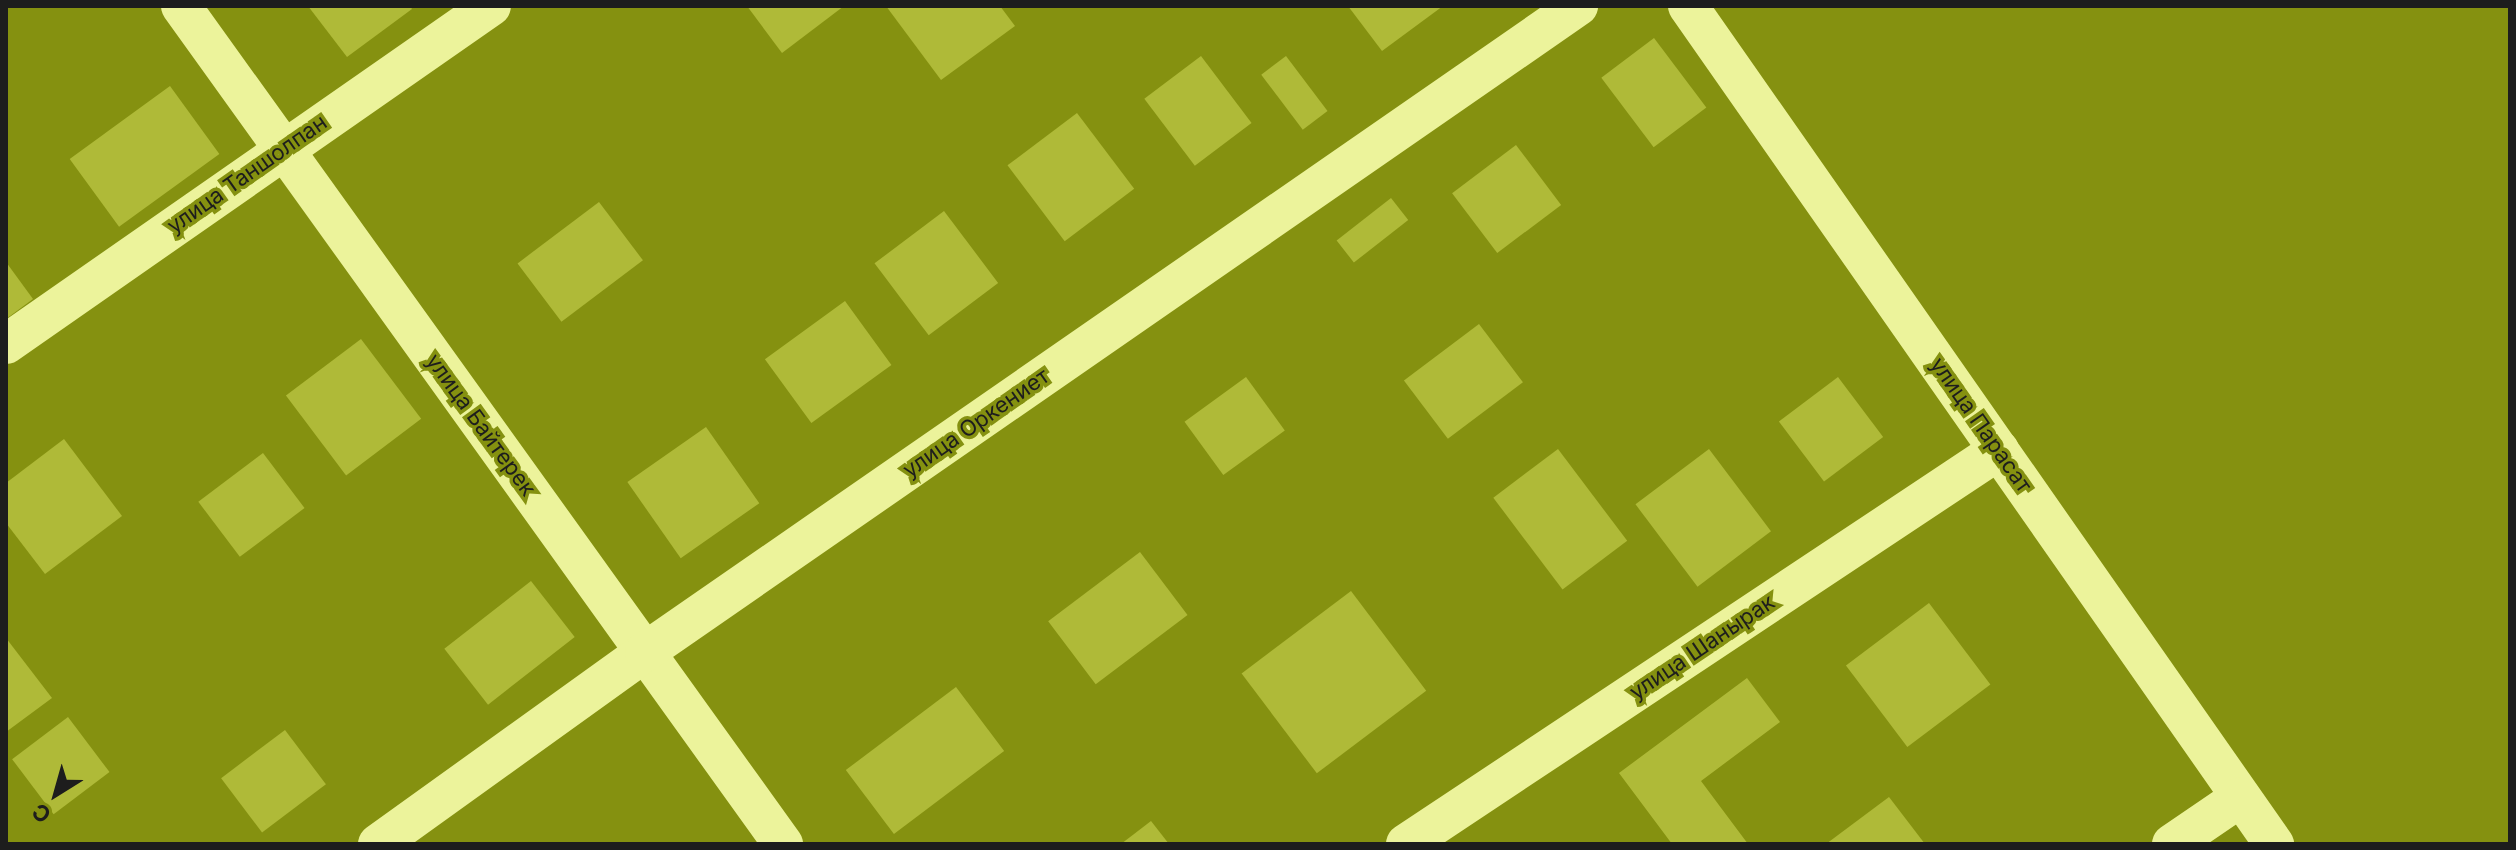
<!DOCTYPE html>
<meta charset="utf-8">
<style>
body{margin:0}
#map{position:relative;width:2516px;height:850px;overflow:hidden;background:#859110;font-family:Inter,sans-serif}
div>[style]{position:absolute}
.building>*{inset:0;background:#afba38;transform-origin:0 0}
.street>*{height:40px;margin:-20px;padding:0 20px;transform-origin:20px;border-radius:20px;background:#ecf39b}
span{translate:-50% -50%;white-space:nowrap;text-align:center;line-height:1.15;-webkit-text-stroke:7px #859110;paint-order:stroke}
.street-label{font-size:22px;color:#1d1d1d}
.frame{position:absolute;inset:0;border:8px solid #1d1d1d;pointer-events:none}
.north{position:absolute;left:16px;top:754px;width:80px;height:80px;-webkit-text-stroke:6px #859110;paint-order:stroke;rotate:217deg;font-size:22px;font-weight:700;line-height:32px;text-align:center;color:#1d1d1d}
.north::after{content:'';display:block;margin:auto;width:28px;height:36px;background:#1d1d1d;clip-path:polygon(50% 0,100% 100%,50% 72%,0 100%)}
</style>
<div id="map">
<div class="building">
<div style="clip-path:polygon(308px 6px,410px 6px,412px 9px,347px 57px)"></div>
<div style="clip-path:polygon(747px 6px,844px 6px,782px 53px)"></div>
<div style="clip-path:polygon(886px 6px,1000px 6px,1015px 26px,941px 80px)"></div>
<div style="clip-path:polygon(1348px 6px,1443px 6px,1382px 51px)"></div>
<div style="left:1654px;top:38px;width:87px;height:66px;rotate:53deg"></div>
<div style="left:1201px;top:56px;width:84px;height:71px;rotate:53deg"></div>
<div style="left:1286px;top:56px;width:69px;height:31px;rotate:53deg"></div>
<div style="left:170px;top:86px;width:84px;height:124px;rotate:54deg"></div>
<div style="left:1077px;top:113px;width:95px;height:87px;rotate:53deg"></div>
<div style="left:1516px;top:145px;width:75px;height:80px;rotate:53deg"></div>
<div style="left:1391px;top:198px;width:28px;height:69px;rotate:52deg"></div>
<div style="left:599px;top:202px;width:73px;height:102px;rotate:53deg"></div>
<div style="left:944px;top:211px;width:90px;height:87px;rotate:53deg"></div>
<div style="clip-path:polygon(6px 262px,33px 299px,6px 319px)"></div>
<div style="left:845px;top:301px;width:79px;height:99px;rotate:54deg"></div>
<div style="left:1479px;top:324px;width:73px;height:94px;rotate:53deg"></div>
<div style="left:361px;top:339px;width:100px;height:94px;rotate:53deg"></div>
<div style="left:1246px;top:377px;width:66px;height:76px;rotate:54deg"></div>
<div style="left:1838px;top:377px;width:75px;height:74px;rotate:53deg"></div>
<div style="left:706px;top:427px;width:93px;height:96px;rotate:55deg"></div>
<div style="clip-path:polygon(64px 439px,122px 516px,45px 574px,6px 523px,6px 483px)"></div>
<div style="left:1558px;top:449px;width:115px;height:81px;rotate:53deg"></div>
<div style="left:1709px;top:449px;width:103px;height:92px;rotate:53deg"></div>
<div style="left:263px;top:453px;width:69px;height:81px;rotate:53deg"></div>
<div style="left:1140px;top:552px;width:79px;height:115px;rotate:53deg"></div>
<div style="left:531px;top:581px;width:71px;height:110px;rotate:52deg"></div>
<div style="left:1351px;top:591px;width:125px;height:137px;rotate:53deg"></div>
<div style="left:1929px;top:603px;width:102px;height:104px;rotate:53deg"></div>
<div style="clip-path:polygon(6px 638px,52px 698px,6px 732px)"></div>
<div style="clip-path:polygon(1747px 678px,1780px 722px,1701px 781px,1748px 844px,1672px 844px,1619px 773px)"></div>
<div style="left:956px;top:687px;width:80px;height:138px;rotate:53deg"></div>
<div style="left:68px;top:717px;width:69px;height:70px;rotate:53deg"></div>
<div style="left:285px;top:730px;width:68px;height:80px;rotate:53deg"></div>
<div style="clip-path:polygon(1889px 797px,1925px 844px,1826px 844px)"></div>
<div style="clip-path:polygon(1151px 821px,1169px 844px,1121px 844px)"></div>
</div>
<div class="street">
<div style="left:181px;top:6px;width:1032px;rotate:54.31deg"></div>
<div style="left:1688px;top:6px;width:1023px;rotate:55.04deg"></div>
<div style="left:6px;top:344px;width:591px;rotate:-34.87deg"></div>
<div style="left:378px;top:844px;width:329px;rotate:-35.7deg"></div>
<div style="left:645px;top:652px;width:1135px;rotate:-34.7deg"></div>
<div style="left:1406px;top:844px;width:712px;rotate:-33.6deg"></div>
<div style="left:2172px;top:844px;width:83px;rotate:-34.3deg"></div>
</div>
<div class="street-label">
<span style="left:247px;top:174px;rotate:-35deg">улица Таншолпан</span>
<span style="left:976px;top:423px;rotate:-35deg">улица Оркениет</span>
<span style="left:481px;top:425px;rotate:54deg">улица Байтерек</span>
<span style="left:1981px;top:425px;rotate:55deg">улица Парасат</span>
<span style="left:1702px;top:647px;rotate:-34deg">улица Шанырак</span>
</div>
<div class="frame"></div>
<div class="north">С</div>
</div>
